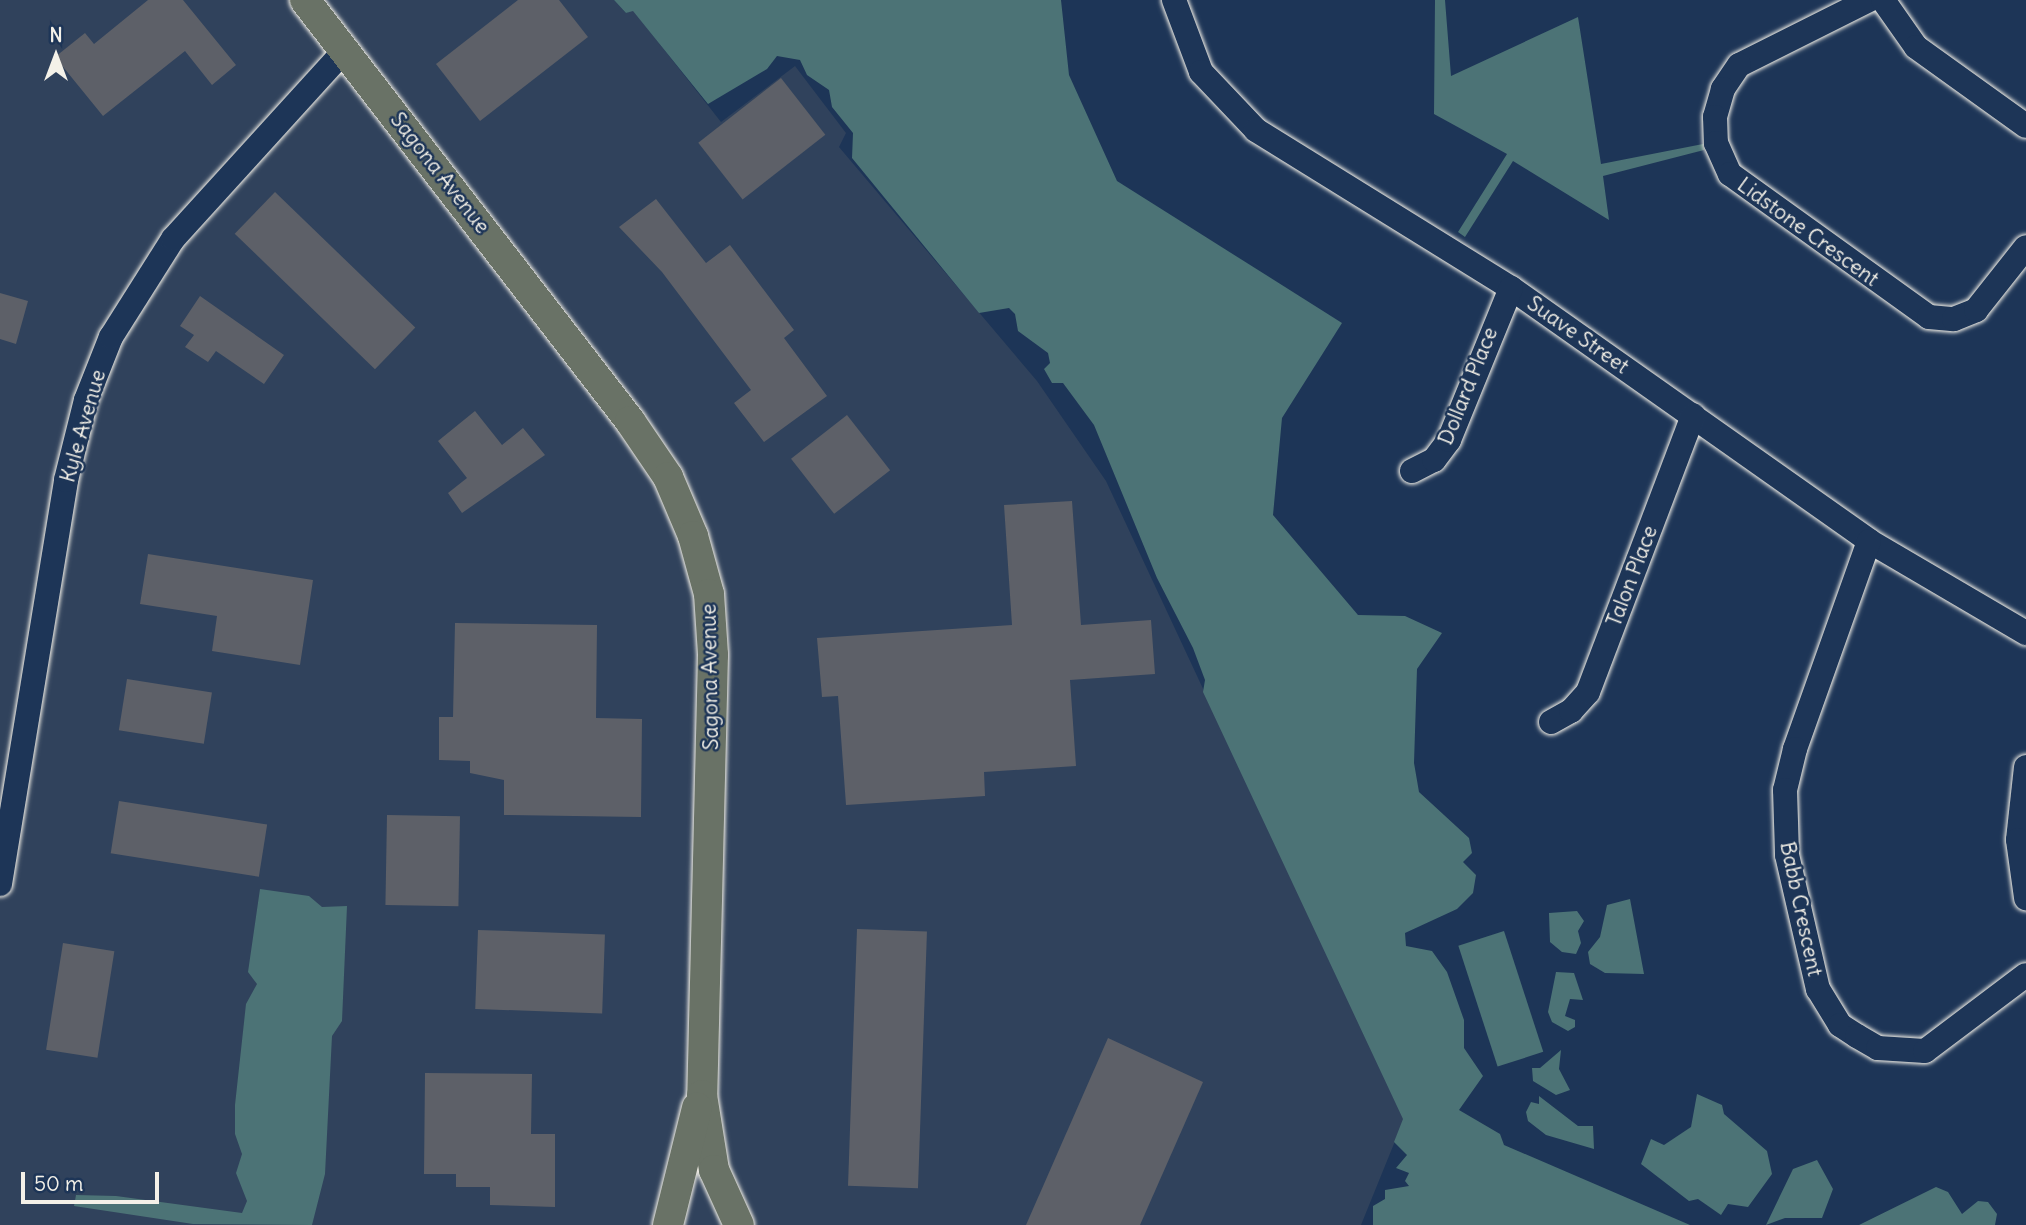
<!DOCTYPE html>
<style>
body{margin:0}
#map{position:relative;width:2026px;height:1225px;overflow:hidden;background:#1d3557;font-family:Delius,sans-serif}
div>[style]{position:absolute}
.built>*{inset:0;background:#30425c}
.green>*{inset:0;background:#4c7376;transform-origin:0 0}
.building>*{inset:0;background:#5d6068;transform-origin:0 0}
.roads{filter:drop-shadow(0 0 2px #f4f1e8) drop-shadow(0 0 2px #f4f1e8)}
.minor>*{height:24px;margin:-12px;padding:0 12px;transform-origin:12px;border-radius:12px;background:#1d3557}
.major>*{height:30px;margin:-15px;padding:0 15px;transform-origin:15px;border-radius:15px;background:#697266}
span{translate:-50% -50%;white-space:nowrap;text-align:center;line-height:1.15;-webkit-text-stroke:5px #1d3557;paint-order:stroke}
.street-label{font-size:21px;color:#f4f1e8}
.north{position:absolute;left:21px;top:21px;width:70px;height:70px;-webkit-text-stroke:5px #1d3557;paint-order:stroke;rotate:0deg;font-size:19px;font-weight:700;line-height:28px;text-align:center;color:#f4f1e8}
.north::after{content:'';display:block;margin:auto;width:24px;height:32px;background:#f4f1e8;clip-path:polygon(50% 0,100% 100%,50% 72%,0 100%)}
.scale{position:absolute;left:21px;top:1172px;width:138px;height:32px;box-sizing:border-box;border:4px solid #f4f1e8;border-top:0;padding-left:9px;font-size:21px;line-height:24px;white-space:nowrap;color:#f4f1e8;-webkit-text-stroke:5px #1d3557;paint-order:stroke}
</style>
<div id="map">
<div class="built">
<div style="clip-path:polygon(0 0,614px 0,626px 13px,633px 10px,721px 122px,795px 66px,846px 133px,839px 147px,1037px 381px,1106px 481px,1404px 1119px,1361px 1225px,0 1225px)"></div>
</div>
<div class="green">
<div style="clip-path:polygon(614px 0,1061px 0,1069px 75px,1117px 181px,1342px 323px,1282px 418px,1273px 515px,1358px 615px,1405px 616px,1442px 633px,1417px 669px,1414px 763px,1419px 792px,1469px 838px,1472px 853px,1463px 862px,1476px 875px,1473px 893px,1457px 909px,1405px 933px,1406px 946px,1432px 951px,1447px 972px,1464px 1020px,1464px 1048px,1483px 1076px,1459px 1110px,1500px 1134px,1504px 1145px,1690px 1225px,1373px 1225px,1373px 1206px,1385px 1199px,1385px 1190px,1409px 1186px,1405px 1181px,1409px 1173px,1396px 1168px,1407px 1155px,1394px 1142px,1403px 1119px,1203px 692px,1205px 680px,1193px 648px,1157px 578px,1094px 425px,1063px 383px,1052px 383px,1044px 369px,1050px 363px,1048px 353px,1018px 331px,1015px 314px,1009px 308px,979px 313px,852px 158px,853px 133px,832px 107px,829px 90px,807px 75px,800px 60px,777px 56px,767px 69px,708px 104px,633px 11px,626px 13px)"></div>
<div style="clip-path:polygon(1435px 0,1445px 0,1451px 76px,1578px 17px,1601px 164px,1703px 144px,1704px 150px,1603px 176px,1609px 220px,1513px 161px,1465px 237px,1458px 232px,1507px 154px,1434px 114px)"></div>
<div style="clip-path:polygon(260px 889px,309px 896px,322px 907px,347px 906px,342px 1021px,332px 1036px,325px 1174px,312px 1225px,193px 1224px,74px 1206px,76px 1195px,116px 1196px,242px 1213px,247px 1201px,236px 1173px,242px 1154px,235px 1134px,235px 1105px,246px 1004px,257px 984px,248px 972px)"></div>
<div style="clip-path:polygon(1630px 899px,1644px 974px,1605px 973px,1590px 964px,1588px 952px,1600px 937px,1607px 905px)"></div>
<div style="clip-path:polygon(1577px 911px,1584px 921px,1578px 931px,1581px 943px,1576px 954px,1562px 952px,1550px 942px,1549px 913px)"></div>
<div style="left:1504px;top:931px;width:127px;height:48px;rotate:72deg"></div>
<div style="clip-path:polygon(1556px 972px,1574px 973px,1583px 1000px,1570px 999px,1565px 1016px,1575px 1020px,1575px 1027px,1568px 1031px,1552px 1022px,1548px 1012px)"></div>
<div style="clip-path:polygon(1561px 1050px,1559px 1069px,1570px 1090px,1556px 1095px,1533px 1081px,1532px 1068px,1540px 1068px)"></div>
<div style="clip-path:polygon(1697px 1094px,1722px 1105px,1724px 1114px,1767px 1151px,1772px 1174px,1748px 1207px,1728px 1204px,1721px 1215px,1698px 1199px,1689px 1201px,1641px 1164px,1651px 1139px,1664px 1145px,1691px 1127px)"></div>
<div style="clip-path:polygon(1539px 1096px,1578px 1126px,1593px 1126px,1594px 1149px,1546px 1135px,1528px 1121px,1526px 1112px,1531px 1102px,1539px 1104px)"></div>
<div style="clip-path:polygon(1817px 1160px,1833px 1189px,1822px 1218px,1785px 1218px,1766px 1225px,1793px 1169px)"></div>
<div style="clip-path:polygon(1936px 1187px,1948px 1192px,1962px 1214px,1978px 1201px,1988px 1202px,1997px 1214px,1995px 1225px,1859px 1225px)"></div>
</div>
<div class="building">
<div style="clip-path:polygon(148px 0,183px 0,236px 65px,212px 85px,185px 51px,103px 116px,55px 57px,85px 33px,94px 44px)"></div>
<div style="clip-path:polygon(518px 0,559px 0,588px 37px,480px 121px,436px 64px)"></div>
<div style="left:781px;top:78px;width:72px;height:105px;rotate:52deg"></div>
<div style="left:275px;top:192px;width:195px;height:58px;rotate:44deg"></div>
<div style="clip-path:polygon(656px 199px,706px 263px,730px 245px,794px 330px,784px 338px,827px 396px,764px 442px,734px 403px,751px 390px,662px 272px,619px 227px)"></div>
<div style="clip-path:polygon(0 293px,28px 301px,16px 344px,0 339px)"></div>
<div style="clip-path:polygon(200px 296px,284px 355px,264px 384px,216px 351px,208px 362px,185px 347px,194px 335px,180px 326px)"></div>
<div style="clip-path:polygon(475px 411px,502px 445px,523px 428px,545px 455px,462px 513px,448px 493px,467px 478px,438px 441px)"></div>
<div style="left:847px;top:415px;width:70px;height:71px;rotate:52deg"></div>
<div style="clip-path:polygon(1072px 501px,1081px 625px,1151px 620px,1155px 674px,1070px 680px,1076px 766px,984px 772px,985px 796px,846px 805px,838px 696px,822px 697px,817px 638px,1012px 625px,1004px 505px)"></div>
<div style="clip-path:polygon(148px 554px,313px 580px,300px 665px,212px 651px,217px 616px,140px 604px)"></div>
<div style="clip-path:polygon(455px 623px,597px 625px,596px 718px,642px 719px,641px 817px,504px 815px,504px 780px,470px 773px,470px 761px,439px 760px,439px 717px,453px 717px)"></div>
<div style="left:127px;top:679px;width:86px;height:52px;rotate:9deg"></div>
<div style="left:119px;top:801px;width:150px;height:53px;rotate:9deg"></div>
<div style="left:387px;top:815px;width:73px;height:90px;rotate:1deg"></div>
<div style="left:857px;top:929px;width:70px;height:257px;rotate:2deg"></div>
<div style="left:478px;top:930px;width:127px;height:79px;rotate:2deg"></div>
<div style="left:63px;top:943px;width:52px;height:108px;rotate:9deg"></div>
<div style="clip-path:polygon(1108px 1038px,1203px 1082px,1140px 1225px,1026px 1225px)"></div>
<div style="clip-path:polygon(425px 1073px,532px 1074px,531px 1134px,555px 1134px,555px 1207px,490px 1205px,490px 1187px,456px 1187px,456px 1174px,424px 1174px)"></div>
</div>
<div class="roads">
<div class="minor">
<div style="left:1174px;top:0;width:77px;rotate:69.4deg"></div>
<div style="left:1201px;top:72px;width:80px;rotate:46.5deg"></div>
<div style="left:1256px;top:130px;width:300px;rotate:31.8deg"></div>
<div style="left:1511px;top:288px;width:438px;rotate:35.2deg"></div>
<div style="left:1869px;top:541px;width:182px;rotate:30.4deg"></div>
<div style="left:1869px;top:0;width:145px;rotate:153.4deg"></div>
<div style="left:1739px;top:65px;width:29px;rotate:124deg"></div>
<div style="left:1723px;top:89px;width:29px;rotate:106deg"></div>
<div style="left:1715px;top:117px;width:26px;rotate:88deg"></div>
<div style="left:1716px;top:143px;width:34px;rotate:66deg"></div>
<div style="left:1730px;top:174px;width:245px;rotate:35.7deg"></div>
<div style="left:1929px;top:317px;width:25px;rotate:5deg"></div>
<div style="left:1954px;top:319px;width:24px;rotate:-22deg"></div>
<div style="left:1976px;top:310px;width:80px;rotate:-51.6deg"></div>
<div style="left:1883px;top:0;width:57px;rotate:54.9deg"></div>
<div style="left:1916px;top:47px;width:135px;rotate:35.7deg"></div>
<div style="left:1412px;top:471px;width:25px;rotate:-27deg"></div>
<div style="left:1434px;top:460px;width:25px;rotate:-53deg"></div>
<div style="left:1449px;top:440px;width:164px;rotate:-67.8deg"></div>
<div style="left:1869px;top:541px;width:221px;rotate:109.6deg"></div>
<div style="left:1795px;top:749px;width:42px;rotate:103.7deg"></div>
<div style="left:1785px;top:790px;width:65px;rotate:88.2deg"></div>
<div style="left:1787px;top:855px;width:138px;rotate:77deg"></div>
<div style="left:1818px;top:989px;width:42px;rotate:58.6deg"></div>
<div style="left:1840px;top:1025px;width:20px;rotate:33deg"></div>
<div style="left:1857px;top:1036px;width:24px;rotate:30deg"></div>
<div style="left:1878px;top:1048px;width:47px;rotate:3.7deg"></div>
<div style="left:1925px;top:1051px;width:126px;rotate:-37deg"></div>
<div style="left:1551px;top:722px;width:23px;rotate:-29deg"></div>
<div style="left:1571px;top:711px;width:25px;rotate:-48deg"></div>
<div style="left:1588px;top:692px;width:296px;rotate:-69.2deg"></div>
<div style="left:2026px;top:767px;width:73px;rotate:96.3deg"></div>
<div style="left:2018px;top:840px;width:59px;rotate:82.1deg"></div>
<div style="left:0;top:884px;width:409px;rotate:-80.7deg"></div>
<div style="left:66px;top:480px;width:82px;rotate:-76deg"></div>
<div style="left:86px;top:400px;width:68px;rotate:-68.4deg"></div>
<div style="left:111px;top:337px;width:116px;rotate:-57.7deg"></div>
<div style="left:173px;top:239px;width:256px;rotate:-47.7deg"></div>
</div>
<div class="major">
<div style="left:305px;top:0;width:532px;rotate:52.33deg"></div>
<div style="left:630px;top:421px;width:68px;rotate:55.8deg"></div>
<div style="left:668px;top:477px;width:64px;rotate:67deg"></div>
<div style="left:693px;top:536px;width:60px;rotate:74.6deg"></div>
<div style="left:709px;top:594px;width:61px;rotate:86.2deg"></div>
<div style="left:713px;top:655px;width:440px;rotate:91.4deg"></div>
<div style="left:702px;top:1095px;width:76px;rotate:80.9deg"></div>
<div style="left:714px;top:1170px;width:60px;rotate:65.6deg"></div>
<div style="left:668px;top:1225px;width:121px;rotate:-76.1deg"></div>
</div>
</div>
<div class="street-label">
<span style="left:440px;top:173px;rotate:52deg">Sagona Avenue</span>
<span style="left:1808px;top:232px;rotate:36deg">Lidstone Crescent</span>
<span style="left:1578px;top:335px;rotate:35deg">Suave Street</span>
<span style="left:1468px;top:386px;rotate:-68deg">Dollard Place</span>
<span style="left:83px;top:426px;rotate:-74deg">Kyle Avenue</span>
<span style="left:1632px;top:576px;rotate:-69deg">Talon Place</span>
<span style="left:710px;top:677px;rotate:-91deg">Sagona Avenue</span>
<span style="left:1801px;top:909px;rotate:78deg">Babb Crescent</span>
</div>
<div class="north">N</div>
<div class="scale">50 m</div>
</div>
